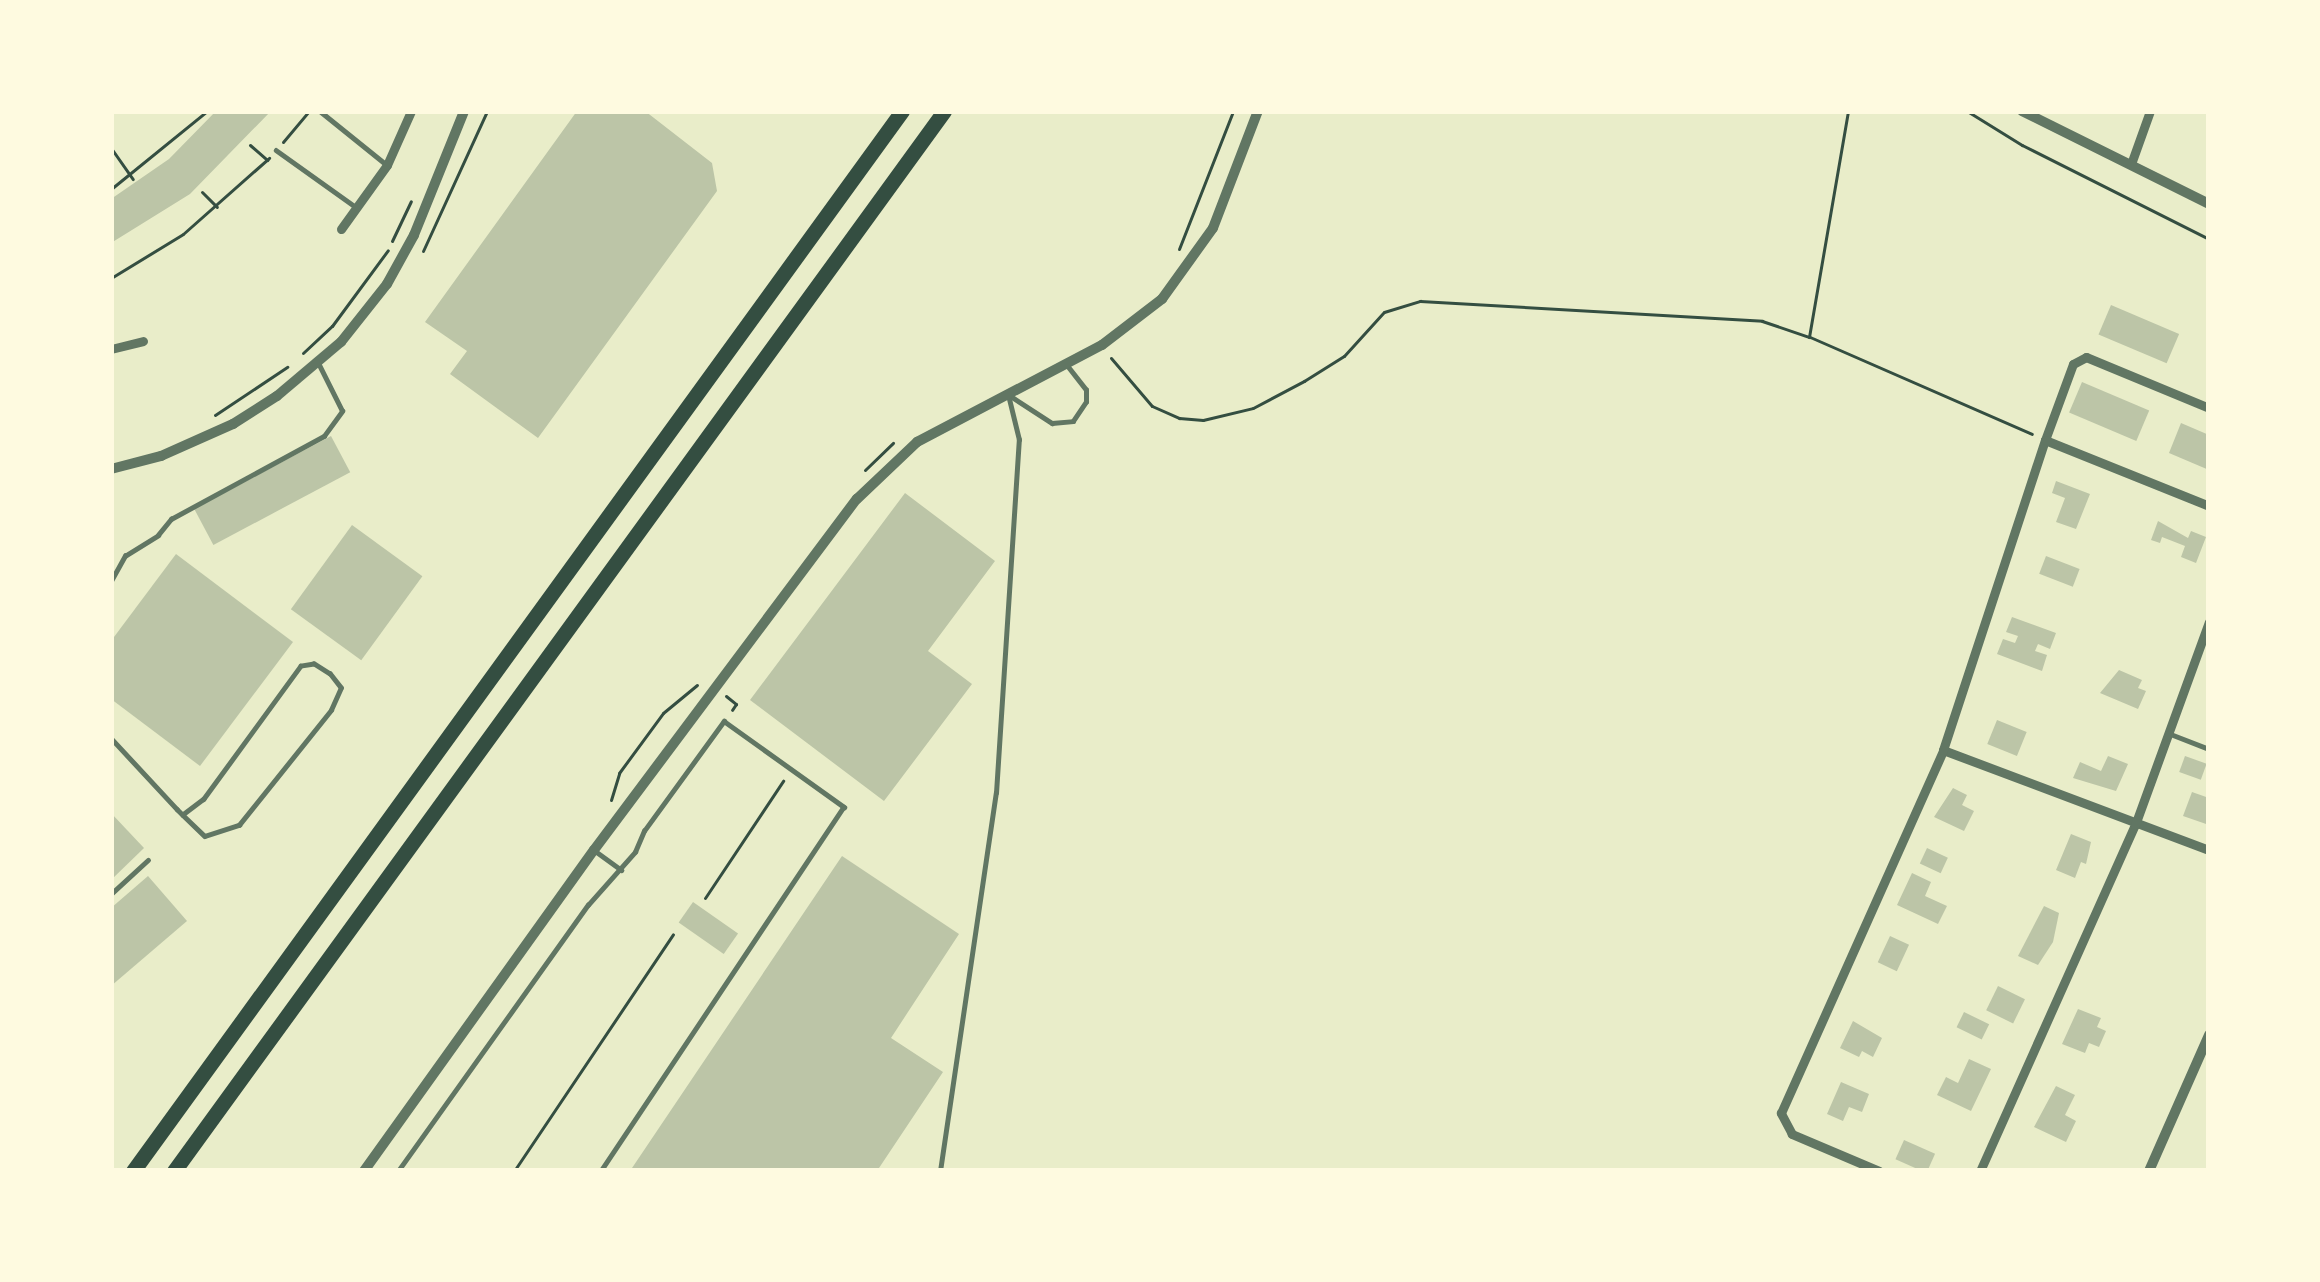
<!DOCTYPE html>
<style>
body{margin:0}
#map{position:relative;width:2320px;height:1282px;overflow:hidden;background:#e9edc9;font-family:Figtree,sans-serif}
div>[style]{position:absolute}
.building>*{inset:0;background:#bcc5a7;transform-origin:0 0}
.path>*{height:3px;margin:-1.5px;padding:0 1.5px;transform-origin:1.5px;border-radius:1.5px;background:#344e41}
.service>*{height:4.5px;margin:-2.25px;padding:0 2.25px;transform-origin:2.25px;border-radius:2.25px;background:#617663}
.minor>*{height:9px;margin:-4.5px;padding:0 4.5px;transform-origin:4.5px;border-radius:4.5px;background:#617663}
.tertiary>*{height:10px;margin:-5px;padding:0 5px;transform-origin:5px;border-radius:5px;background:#617663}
.motorway>*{height:15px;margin:-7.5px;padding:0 7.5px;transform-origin:7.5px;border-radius:7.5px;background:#344e41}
span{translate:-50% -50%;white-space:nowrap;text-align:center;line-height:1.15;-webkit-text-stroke:9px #fefae0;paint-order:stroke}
.frame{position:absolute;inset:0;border:114px solid #fefae0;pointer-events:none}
</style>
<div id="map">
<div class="building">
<div style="clip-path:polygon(216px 111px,271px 111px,190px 194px,111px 243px,111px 199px,169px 159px)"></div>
<div style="clip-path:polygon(577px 111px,645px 111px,712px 163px,717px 191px,538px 438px,450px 374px,467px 351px,425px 322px)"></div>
<div style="left:2111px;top:305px;width:74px;height:32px;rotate:23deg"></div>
<div style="left:2082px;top:382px;width:73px;height:33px;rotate:23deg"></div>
<div style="clip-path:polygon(2181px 423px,2209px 435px,2209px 470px,2169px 453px)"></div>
<div style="left:331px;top:436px;width:41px;height:155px;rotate:62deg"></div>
<div style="clip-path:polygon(2056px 481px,2090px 494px,2076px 529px,2056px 522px,2065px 498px,2052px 493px)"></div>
<div style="clip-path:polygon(905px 493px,995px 561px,928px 651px,972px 684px,884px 801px,750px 700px)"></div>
<div style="clip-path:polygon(2158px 521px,2188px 538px,2191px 531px,2206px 537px,2196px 563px,2181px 557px,2185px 546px,2162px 537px,2160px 543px,2151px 540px)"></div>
<div style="left:352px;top:525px;width:87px;height:104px;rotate:36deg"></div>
<div style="clip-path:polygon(176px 554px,293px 642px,200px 766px,111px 699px,111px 641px)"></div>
<div style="left:2046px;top:556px;width:36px;height:19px;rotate:21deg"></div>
<div style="clip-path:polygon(2012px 617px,2056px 633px,2050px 649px,2038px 644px,2035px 651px,2047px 655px,2042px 671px,1997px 654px,2003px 639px,2015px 643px,2018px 636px,2006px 632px)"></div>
<div style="clip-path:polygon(2119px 670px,2142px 680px,2138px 688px,2146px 691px,2138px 709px,2100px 693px)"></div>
<div style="left:1997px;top:720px;width:32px;height:26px;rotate:22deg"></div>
<div style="clip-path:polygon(2108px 756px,2128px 764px,2116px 791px,2073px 778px,2080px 762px,2101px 771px)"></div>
<div style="left:2185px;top:756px;width:23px;height:17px;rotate:20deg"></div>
<div style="clip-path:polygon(1953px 788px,1967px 795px,1962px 805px,1974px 811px,1964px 831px,1934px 817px)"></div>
<div style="clip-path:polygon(2192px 792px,2209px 798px,2209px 825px,2183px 816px)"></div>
<div style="clip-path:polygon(111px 813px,144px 848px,111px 880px)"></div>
<div style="clip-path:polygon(2071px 834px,2091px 842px,2086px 864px,2081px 862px,2075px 878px,2056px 870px)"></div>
<div style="left:1927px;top:848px;width:23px;height:17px;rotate:25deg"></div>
<div style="clip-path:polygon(842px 856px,959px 934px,891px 1038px,943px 1072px,877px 1171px,630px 1171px)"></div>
<div style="clip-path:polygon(1912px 873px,1931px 882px,1925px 896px,1947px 906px,1938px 924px,1897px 905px)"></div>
<div style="clip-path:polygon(148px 876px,187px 921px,111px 986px,111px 908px)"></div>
<div style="left:693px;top:902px;width:55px;height:25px;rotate:35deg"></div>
<div style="clip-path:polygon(2044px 906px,2059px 913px,2053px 942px,2038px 965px,2018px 956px)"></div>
<div style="left:1890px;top:936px;width:21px;height:29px;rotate:25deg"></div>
<div style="left:1998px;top:986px;width:30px;height:27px;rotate:26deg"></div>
<div style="clip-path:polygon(2078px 1009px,2101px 1018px,2097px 1027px,2106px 1031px,2099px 1047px,2089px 1043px,2085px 1053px,2062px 1044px)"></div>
<div style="left:1964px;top:1012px;width:28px;height:17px;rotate:26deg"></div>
<div style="clip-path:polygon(1853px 1021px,1882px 1038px,1873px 1057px,1862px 1051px,1859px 1057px,1840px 1048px)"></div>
<div style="clip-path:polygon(1969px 1059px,1991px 1069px,1971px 1111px,1937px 1095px,1946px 1077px,1958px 1083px)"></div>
<div style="clip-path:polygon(1841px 1082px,1869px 1094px,1862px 1112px,1849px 1107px,1843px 1121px,1827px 1114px)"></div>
<div style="clip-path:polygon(2056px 1086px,2075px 1095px,2065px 1115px,2076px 1121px,2066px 1142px,2034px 1127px)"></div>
<div style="left:1904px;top:1140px;width:34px;height:21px;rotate:24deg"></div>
</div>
<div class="path">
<div style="left:1967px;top:111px;width:65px;rotate:31.7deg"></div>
<div style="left:2022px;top:145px;width:209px;rotate:26.7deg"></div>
<div style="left:283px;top:142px;width:39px;rotate:-50deg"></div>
<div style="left:250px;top:145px;width:23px;rotate:41deg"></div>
<div style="left:111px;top:148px;width:38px;rotate:55deg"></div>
<div style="left:111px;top:189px;width:124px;rotate:-39.1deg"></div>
<div style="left:202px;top:192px;width:21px;rotate:45deg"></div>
<div style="left:392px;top:241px;width:44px;rotate:-64.6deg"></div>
<div style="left:1179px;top:249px;width:148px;rotate:-68.6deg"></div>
<div style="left:423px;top:251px;width:154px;rotate:-65.4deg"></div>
<div style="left:111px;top:278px;width:84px;rotate:-31.4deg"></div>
<div style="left:183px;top:234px;width:115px;rotate:-41.5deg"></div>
<div style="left:1810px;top:337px;width:242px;rotate:23.6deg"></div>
<div style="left:303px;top:353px;width:40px;rotate:-43deg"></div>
<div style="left:332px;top:326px;width:94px;rotate:-53.6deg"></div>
<div style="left:1111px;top:358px;width:63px;rotate:49.5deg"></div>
<div style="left:1152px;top:406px;width:30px;rotate:24deg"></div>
<div style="left:1179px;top:418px;width:24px;rotate:5deg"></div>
<div style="left:1203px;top:420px;width:51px;rotate:-13.5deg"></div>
<div style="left:1253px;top:408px;width:58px;rotate:-27.9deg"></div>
<div style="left:1304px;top:381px;width:47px;rotate:-32deg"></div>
<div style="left:1344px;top:356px;width:59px;rotate:-47.7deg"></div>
<div style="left:1384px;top:312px;width:38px;rotate:-17deg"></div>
<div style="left:1420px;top:301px;width:343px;rotate:3.3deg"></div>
<div style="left:1762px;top:321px;width:50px;rotate:18.8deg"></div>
<div style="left:1809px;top:337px;width:229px;rotate:-80.2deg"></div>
<div style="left:215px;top:415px;width:87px;rotate:-33.7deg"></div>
<div style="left:865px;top:470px;width:39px;rotate:-44deg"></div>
<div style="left:726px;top:696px;width:13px;rotate:39deg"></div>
<div style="left:736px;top:704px;width:7px;rotate:124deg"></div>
<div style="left:611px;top:800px;width:28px;rotate:-73deg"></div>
<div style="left:619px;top:773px;width:74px;rotate:-53.7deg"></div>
<div style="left:663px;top:713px;width:44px;rotate:-39.5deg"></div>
<div style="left:705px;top:898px;width:141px;rotate:-56.3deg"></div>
<div style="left:514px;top:1171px;width:285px;rotate:-56.1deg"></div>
</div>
<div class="service">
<div style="left:320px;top:111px;width:86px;rotate:38.9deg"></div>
<div style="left:276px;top:150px;width:95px;rotate:35.5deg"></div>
<div style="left:1012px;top:397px;width:48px;rotate:33deg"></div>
<div style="left:1052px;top:423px;width:21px;rotate:-5deg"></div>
<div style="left:1073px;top:421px;width:23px;rotate:-56deg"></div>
<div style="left:1086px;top:402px;width:12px;rotate:-90deg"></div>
<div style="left:1086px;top:390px;width:33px;rotate:-128deg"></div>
<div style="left:111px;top:581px;width:29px;rotate:-61deg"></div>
<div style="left:125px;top:556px;width:39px;rotate:-32deg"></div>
<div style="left:158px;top:535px;width:21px;rotate:-51deg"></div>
<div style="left:171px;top:519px;width:174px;rotate:-28.5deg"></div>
<div style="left:324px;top:436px;width:31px;rotate:-54deg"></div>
<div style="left:342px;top:411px;width:54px;rotate:-116.6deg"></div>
<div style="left:2168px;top:733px;width:44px;rotate:21.3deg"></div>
<div style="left:111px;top:738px;width:97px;rotate:47.1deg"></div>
<div style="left:177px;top:809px;width:8px;rotate:45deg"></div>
<div style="left:183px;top:815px;width:30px;rotate:44deg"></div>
<div style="left:205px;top:836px;width:36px;rotate:-18deg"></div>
<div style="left:239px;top:825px;width:147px;rotate:-51.3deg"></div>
<div style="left:331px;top:710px;width:24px;rotate:-66deg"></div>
<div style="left:341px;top:688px;width:18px;rotate:-128deg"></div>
<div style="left:330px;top:674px;width:19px;rotate:-148deg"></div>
<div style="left:314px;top:664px;width:13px;rotate:171deg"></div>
<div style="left:301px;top:666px;width:165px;rotate:126.1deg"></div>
<div style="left:204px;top:799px;width:26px;rotate:143deg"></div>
<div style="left:594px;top:850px;width:34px;rotate:36deg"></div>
<div style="left:111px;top:894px;width:50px;rotate:-42.6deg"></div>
<div style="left:398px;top:1171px;width:327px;rotate:-54.5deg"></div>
<div style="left:588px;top:905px;width:71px;rotate:-48.4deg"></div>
<div style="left:635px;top:852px;width:23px;rotate:-67deg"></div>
<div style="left:644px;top:831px;width:136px;rotate:-54deg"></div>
<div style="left:724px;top:721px;width:148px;rotate:35.6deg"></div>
<div style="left:844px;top:807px;width:438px;rotate:123.7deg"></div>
<div style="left:940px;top:1171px;width:382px;rotate:-81.6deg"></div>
<div style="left:996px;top:793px;width:354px;rotate:-86.3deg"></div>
<div style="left:1019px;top:440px;width:42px;rotate:-103.7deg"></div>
</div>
<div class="minor">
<div style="left:2131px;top:164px;width:56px;rotate:-70.3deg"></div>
<div style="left:341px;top:229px;width:79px;rotate:-54.3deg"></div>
<div style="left:387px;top:165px;width:59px;rotate:-66deg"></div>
<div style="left:111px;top:349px;width:33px;rotate:-14deg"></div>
<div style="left:2045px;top:440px;width:81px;rotate:-69.8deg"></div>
<div style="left:2073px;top:364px;width:15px;rotate:-28deg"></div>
<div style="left:2086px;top:357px;width:133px;rotate:22.5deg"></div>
<div style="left:1943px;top:750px;width:284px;rotate:20.6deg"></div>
<div style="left:1879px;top:1171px;width:95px;rotate:-157deg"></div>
<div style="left:1792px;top:1134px;width:24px;rotate:-118deg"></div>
<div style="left:1781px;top:1113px;width:398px;rotate:-65.9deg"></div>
<div style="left:1943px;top:750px;width:326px;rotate:-71.8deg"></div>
<div style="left:2045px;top:440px;width:177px;rotate:21.9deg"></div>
<div style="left:1980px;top:1171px;width:379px;rotate:-65.9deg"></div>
<div style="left:2135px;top:825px;width:216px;rotate:-70deg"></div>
</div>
<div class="tertiary">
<div style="left:2022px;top:111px;width:209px;rotate:26.4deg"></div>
<div style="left:111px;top:469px;width:52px;rotate:-14.6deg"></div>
<div style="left:161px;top:456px;width:79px;rotate:-24deg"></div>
<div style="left:233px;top:424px;width:52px;rotate:-32.5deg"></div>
<div style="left:277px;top:396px;width:84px;rotate:-40.2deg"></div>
<div style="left:341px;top:342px;width:74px;rotate:-51.6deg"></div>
<div style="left:387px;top:284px;width:56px;rotate:-61.1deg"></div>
<div style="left:414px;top:235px;width:134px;rotate:-68deg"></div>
<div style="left:364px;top:1171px;width:395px;rotate:-54.4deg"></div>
<div style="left:594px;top:850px;width:439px;rotate:-53.2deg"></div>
<div style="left:857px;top:499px;width:83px;rotate:-43.5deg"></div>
<div style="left:917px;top:442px;width:209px;rotate:-27.7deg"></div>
<div style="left:1102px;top:345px;width:76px;rotate:-37.5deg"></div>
<div style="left:1162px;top:299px;width:87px;rotate:-54.3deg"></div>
<div style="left:1213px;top:228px;width:125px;rotate:-69deg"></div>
<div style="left:2149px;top:1171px;width:149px;rotate:-66.2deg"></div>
</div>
<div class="motorway">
<div style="left:133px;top:1171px;width:1310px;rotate:-54.04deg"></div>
<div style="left:174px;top:1171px;width:1310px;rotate:-54deg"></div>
</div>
<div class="frame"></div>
</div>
